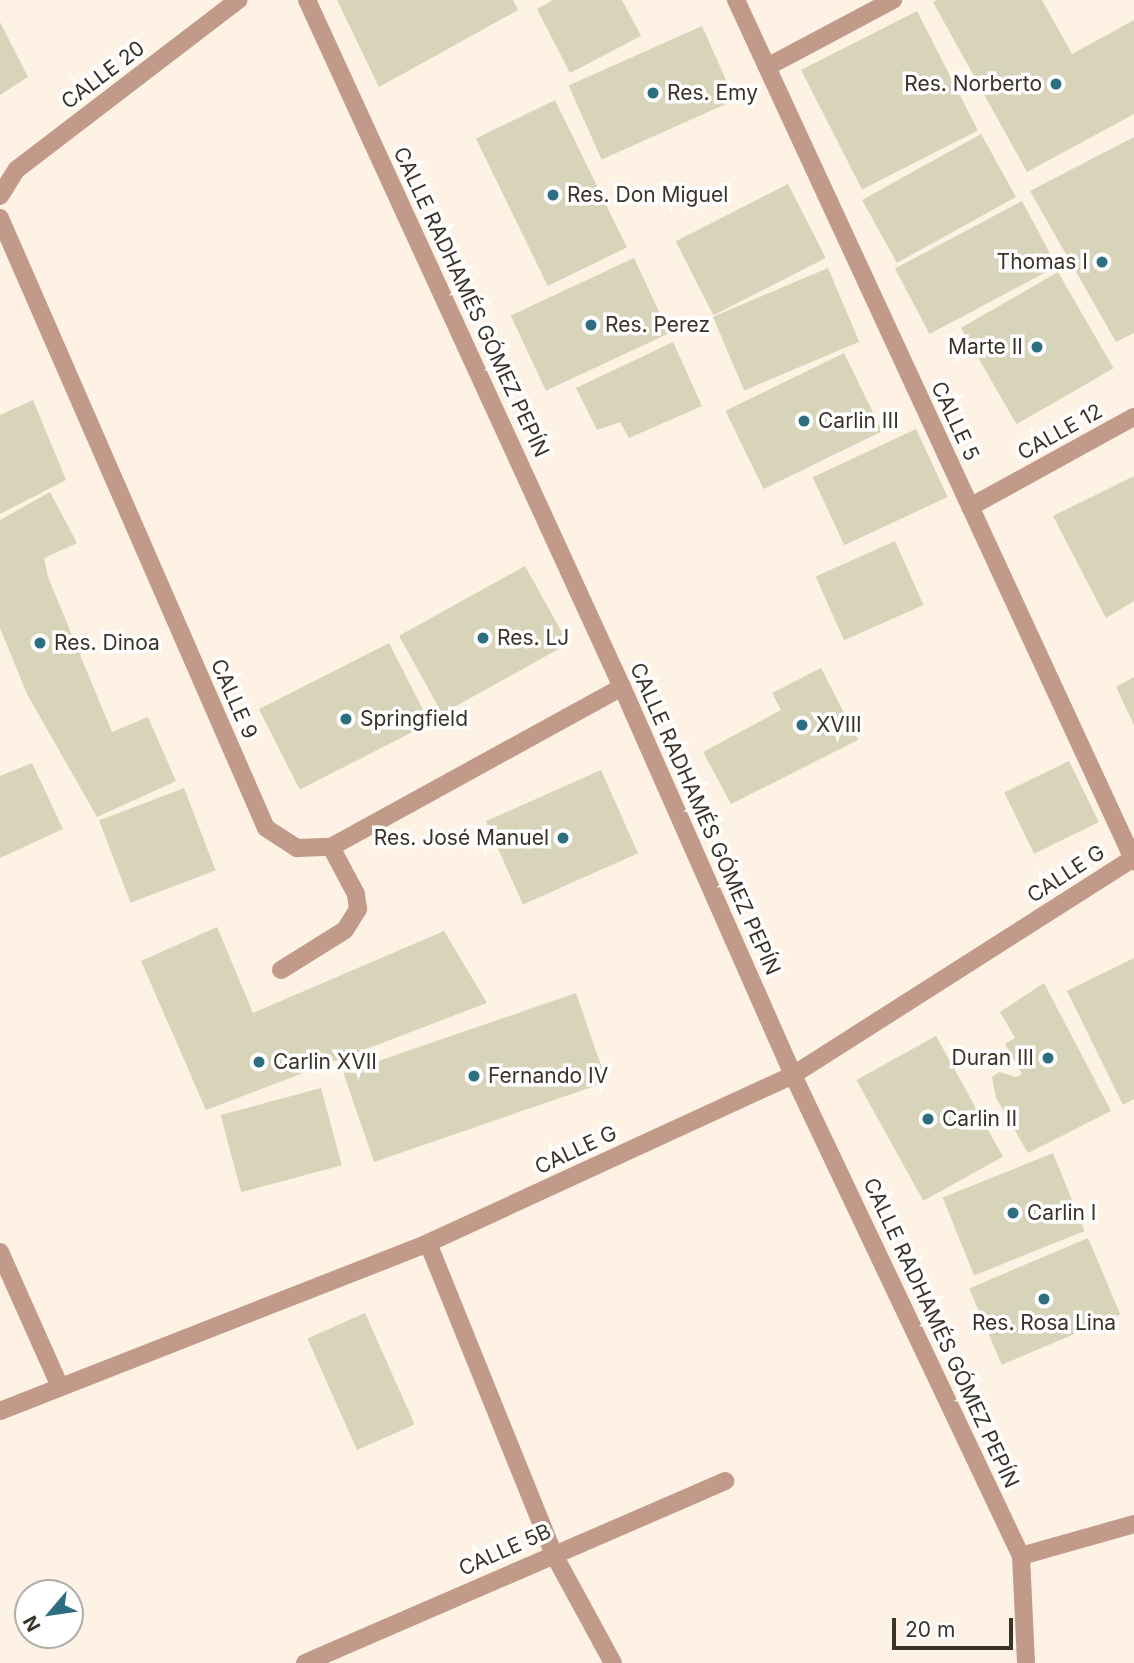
<!DOCTYPE html>
<meta charset="utf-8">
<style>
body{margin:0}
#map{position:relative;width:1134px;height:1663px;overflow:hidden;background:#fdf2e4;font-family:Inter,sans-serif}
div>[style]{position:absolute}
.building>*{inset:0;background:#d7d4b9;transform-origin:0 0}
.lane>*{height:18px;margin:-9px;padding:0 9px;transform-origin:9px;border-radius:9px;background:#c19a8a}
.street>*{height:18px;margin:-9px;padding:0 9px;transform-origin:9px;border-radius:9px;background:#c19a8a}
.dots>*{width:19px;height:19px;translate:-50% -50%;box-sizing:border-box;border:4px solid #fff;border-radius:50%}
span{translate:-50% -50%;white-space:nowrap;text-align:center;line-height:1.15;-webkit-text-stroke:7px #fff;paint-order:stroke}
.street-label{font-size:21px;color:#3a332a}
.poi-label{font-size:21px;color:#3a332a}
.right{translate:-100% -50%;text-align:right}
.left{translate:0 -50%;text-align:left}
.north{position:absolute;left:14px;top:1579px;width:70px;height:70px;box-sizing:border-box;background:#fff;border:2px solid #b0adaa;border-radius:50%;rotate:241deg;font-size:19px;font-weight:700;line-height:28px;text-align:center;color:#3a332a}
.north::after{content:'';display:block;margin:auto;width:24px;height:32px;background:#2d6e81;clip-path:polygon(50% 0,100% 100%,50% 72%,0 100%)}
.scale{position:absolute;left:892px;top:1618px;width:121px;height:32px;box-sizing:border-box;border:4px solid #3a332a;border-top:0;padding-left:9px;font-size:21px;line-height:24px;white-space:nowrap;color:#3a332a;-webkit-text-stroke:5px #fff;paint-order:stroke}
</style>
<div id="map">
<div class="building">
<div style="clip-path:polygon(337px 0,513px 0,518px 10px,379px 87px)"></div>
<div style="clip-path:polygon(553px 0,622px 0,641px 36px,570px 73px,537px 9px)"></div>
<div style="clip-path:polygon(937px 0,1042px 0,1072px 54px,1134px 20px,1134px 114px,1027px 172px,933px 2px)"></div>
<div style="left:917px;top:11px;width:134px;height:130px;rotate:63deg"></div>
<div style="clip-path:polygon(0 22px,28px 77px,0 95px)"></div>
<div style="left:702px;top:26px;width:81px;height:146px;rotate:66deg"></div>
<div style="left:555px;top:100px;width:164px;height:88px;rotate:64deg"></div>
<div style="left:981px;top:134px;width:72px;height:136px;rotate:61deg"></div>
<div style="clip-path:polygon(1134px 137px,1134px 333px,1116px 342px,1030px 191px)"></div>
<div style="left:788px;top:184px;width:83px;height:126px;rotate:63deg"></div>
<div style="left:1022px;top:201px;width:74px;height:144px;rotate:62deg"></div>
<div style="left:634px;top:258px;width:83px;height:136px;rotate:65deg"></div>
<div style="left:828px;top:268px;width:80px;height:125px;rotate:67deg"></div>
<div style="left:1058px;top:272px;width:111px;height:112px;rotate:60deg"></div>
<div style="clip-path:polygon(673px 342px,702px 406px,629px 438px,620px 422px,597px 430px,576px 388px)"></div>
<div style="left:844px;top:353px;width:87px;height:132px;rotate:64deg"></div>
<div style="clip-path:polygon(33px 400px,66px 480px,0 514px,0 415px)"></div>
<div style="left:916px;top:429px;width:75px;height:114px;rotate:65deg"></div>
<div style="clip-path:polygon(1134px 476px,1134px 601px,1106px 618px,1053px 516px)"></div>
<div style="clip-path:polygon(50px 492px,77px 543px,44px 558px,48px 577px,112px 732px,148px 717px,176px 781px,97px 817px,27px 694px,0 628px,0 520px)"></div>
<div style="left:895px;top:541px;width:70px;height:87px;rotate:66deg"></div>
<div style="left:525px;top:566px;width:89px;height:144px;rotate:61deg"></div>
<div style="left:389px;top:643px;width:90px;height:146px;rotate:63deg"></div>
<div style="clip-path:polygon(821px 668px,858px 740px,731px 804px,703px 752px,781px 710px,772px 693px)"></div>
<div style="clip-path:polygon(1134px 677px,1134px 725px,1116px 687px)"></div>
<div style="left:1069px;top:761px;width:68px;height:72px;rotate:64deg"></div>
<div style="clip-path:polygon(32px 763px,63px 829px,0 858px,0 776px)"></div>
<div style="left:601px;top:770px;width:91px;height:126px;rotate:66deg"></div>
<div style="left:184px;top:788px;width:88px;height:91px;rotate:69deg"></div>
<div style="clip-path:polygon(217px 927px,253px 1013px,444px 931px,487px 1003px,206px 1110px,141px 961px)"></div>
<div style="clip-path:polygon(1134px 958px,1134px 1099px,1123px 1105px,1067px 991px)"></div>
<div style="clip-path:polygon(1044px 983px,1111px 1111px,1028px 1153px,996px 1098px,992px 1077px,999px 1072px,1016px 1077px,1022px 1074px,1005px 1044px,1015px 1038px,1000px 1012px)"></div>
<div style="left:576px;top:993px;width:94px;height:246px;rotate:71deg"></div>
<div style="left:936px;top:1036px;width:138px;height:91px;rotate:61deg"></div>
<div style="left:321px;top:1088px;width:80px;height:104px;rotate:75deg"></div>
<div style="left:1053px;top:1153px;width:84px;height:119px;rotate:68deg"></div>
<div style="left:1088px;top:1238px;width:83px;height:129px;rotate:67deg"></div>
<div style="left:365px;top:1313px;width:122px;height:63px;rotate:66deg"></div>
</div>
<div class="lane">
<div style="left:281px;top:970px;width:75px;rotate:-32deg"></div>
<div style="left:345px;top:930px;width:25px;rotate:-58deg"></div>
<div style="left:358px;top:909px;width:15px;rotate:-98deg"></div>
<div style="left:356px;top:894px;width:53px;rotate:-118deg"></div>
</div>
<div class="street">
<div style="left:307px;top:0;width:756px;rotate:65.37deg"></div>
<div style="left:622px;top:687px;width:424px;rotate:66.2deg"></div>
<div style="left:793px;top:1075px;width:532px;rotate:64.64deg"></div>
<div style="left:1021px;top:1556px;width:107px;rotate:87.3deg"></div>
<div style="left:736px;top:0;width:949px;rotate:65.19deg"></div>
<div style="left:767px;top:67px;width:143px;rotate:-28deg"></div>
<div style="left:0;top:196px;width:31px;rotate:-58deg"></div>
<div style="left:16px;top:170px;width:280px;rotate:-37.4deg"></div>
<div style="left:0;top:218px;width:665px;rotate:66.44deg"></div>
<div style="left:266px;top:828px;width:37px;rotate:33deg"></div>
<div style="left:297px;top:848px;width:34px;rotate:-2deg"></div>
<div style="left:331px;top:847px;width:332px;rotate:-28.8deg"></div>
<div style="left:970px;top:507px;width:187px;rotate:-28.8deg"></div>
<div style="left:428px;top:1243px;width:334px;rotate:68deg"></div>
<div style="left:553px;top:1553px;width:125px;rotate:61.4deg"></div>
<div style="left:0;top:1252px;width:148px;rotate:66deg"></div>
<div style="left:0;top:1411px;width:460px;rotate:-21.4deg"></div>
<div style="left:428px;top:1243px;width:402px;rotate:-24.7deg"></div>
<div style="left:793px;top:1075px;width:404px;rotate:-32.5deg"></div>
<div style="left:1021px;top:1556px;width:117px;rotate:-15.8deg"></div>
<div style="left:305px;top:1663px;width:458px;rotate:-23.4deg"></div>
</div>
<div class="dots">
<div style="left:1056px;top:84px;background:#2d6e81"></div>
<div style="left:653px;top:93px;background:#2d6e81"></div>
<div style="left:553px;top:195px;background:#2d6e81"></div>
<div style="left:1102px;top:262px;background:#2d6e81"></div>
<div style="left:591px;top:325px;background:#2d6e81"></div>
<div style="left:1037px;top:347px;background:#2d6e81"></div>
<div style="left:804px;top:421px;background:#2d6e81"></div>
<div style="left:483px;top:638px;background:#2d6e81"></div>
<div style="left:40px;top:643px;background:#2d6e81"></div>
<div style="left:346px;top:719px;background:#2d6e81"></div>
<div style="left:802px;top:725px;background:#2d6e81"></div>
<div style="left:563px;top:838px;background:#2d6e81"></div>
<div style="left:1048px;top:1058px;background:#2d6e81"></div>
<div style="left:259px;top:1062px;background:#2d6e81"></div>
<div style="left:474px;top:1076px;background:#2d6e81"></div>
<div style="left:928px;top:1119px;background:#2d6e81"></div>
<div style="left:1013px;top:1213px;background:#2d6e81"></div>
<div style="left:1044px;top:1299px;background:#2d6e81"></div>
</div>
<div class="street-label">
<span style="left:103px;top:75px;rotate:-37deg">CALLE 20</span>
<span style="left:471px;top:302px;rotate:65deg">CALLE RADHAMÉS GÓMEZ PEPÍN</span>
<span style="left:955px;top:421px;rotate:65deg">CALLE 5</span>
<span style="left:1060px;top:432px;rotate:-29deg">CALLE 12</span>
<span style="left:234px;top:699px;rotate:66deg">CALLE 9</span>
<span style="left:705px;top:819px;rotate:66deg">CALLE RADHAMÉS GÓMEZ PEPÍN</span>
<span style="left:1066px;top:874px;rotate:-33deg">CALLE G</span>
<span style="left:576px;top:1150px;rotate:-25deg">CALLE G</span>
<span style="left:941px;top:1333px;rotate:65deg">CALLE RADHAMÉS GÓMEZ PEPÍN</span>
<span style="left:505px;top:1550px;rotate:-24deg">CALLE 5B</span>
</div>
<div class="poi-label">
<span class="right" style="left:1042px;top:84px">Res. Norberto</span>
<span class="left" style="left:667px;top:93px">Res. Emy</span>
<span class="left" style="left:567px;top:195px">Res. Don Miguel</span>
<span class="right" style="left:1088px;top:262px">Thomas I</span>
<span class="left" style="left:605px;top:325px">Res. Perez</span>
<span class="right" style="left:1023px;top:347px">Marte II</span>
<span class="left" style="left:818px;top:421px">Carlin III</span>
<span class="left" style="left:497px;top:638px">Res. LJ</span>
<span class="left" style="left:54px;top:643px">Res. Dinoa</span>
<span class="left" style="left:360px;top:719px">Springfield</span>
<span class="left" style="left:816px;top:725px">XVIII</span>
<span class="right" style="left:549px;top:838px">Res. José Manuel</span>
<span class="right" style="left:1034px;top:1058px">Duran III</span>
<span class="left" style="left:273px;top:1062px">Carlin XVII</span>
<span class="left" style="left:488px;top:1076px">Fernando IV</span>
<span class="left" style="left:942px;top:1119px">Carlin II</span>
<span class="left" style="left:1027px;top:1213px">Carlin I</span>
<span style="left:1044px;top:1323px">Res. Rosa Lina</span>
</div>
<div class="north">N</div>
<div class="scale">20 m</div>
</div>
